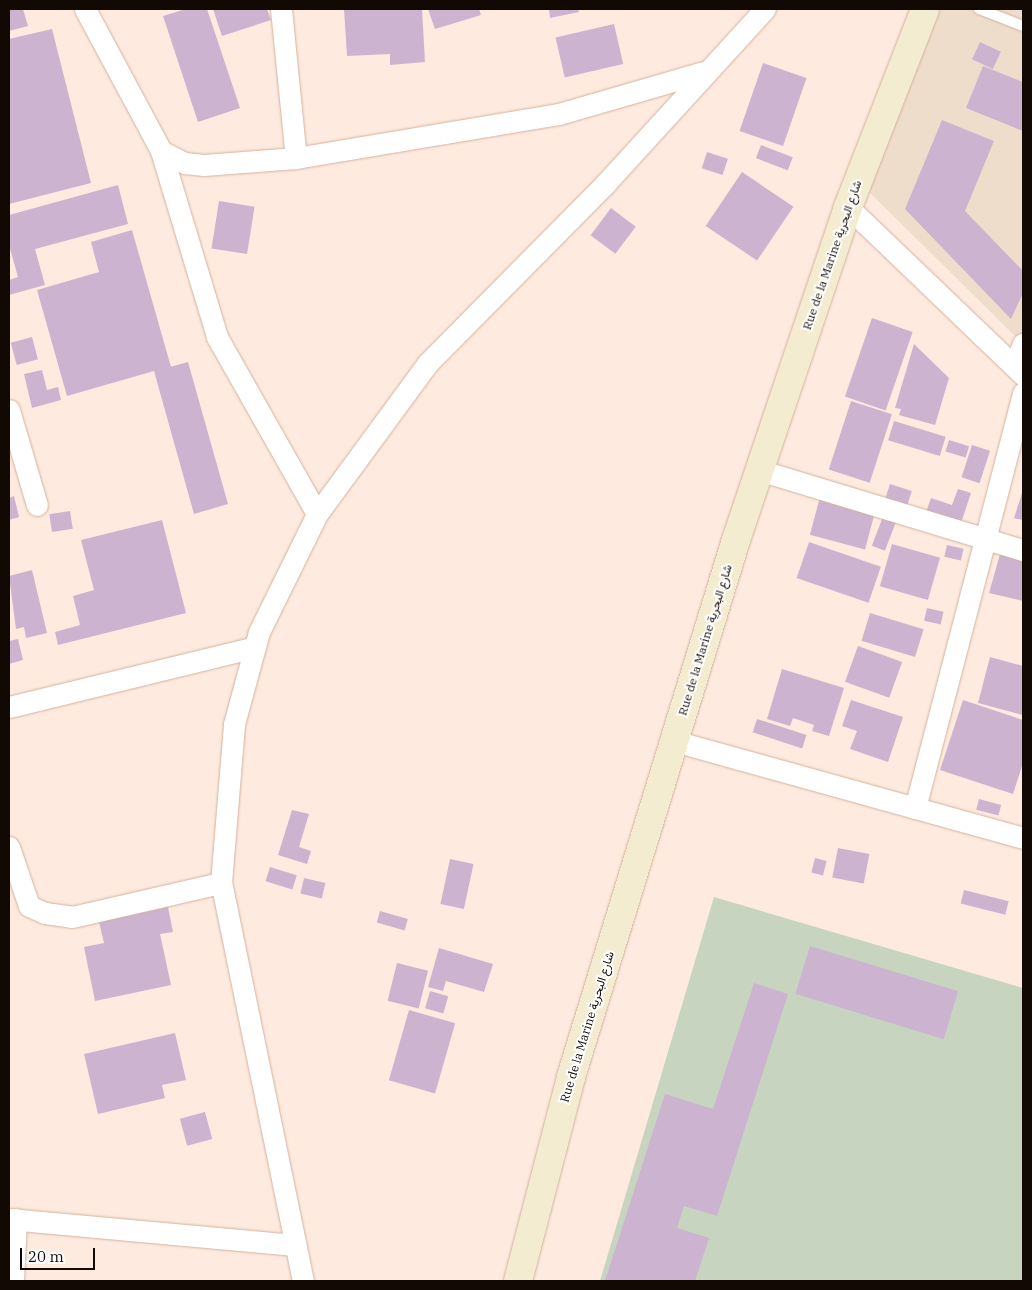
<!DOCTYPE html>
<meta charset="utf-8">
<style>
body{margin:0}
#map{position:relative;width:1032px;height:1290px;overflow:hidden;background:#feeade;font-family:"IBM Plex Serif",Vazirmatn,serif}
div>[style]{position:absolute}
.commercial>*{inset:0;background:#efddcc}
.green>*{inset:0;background:#c7d4c0}
.building>*{inset:0;background:#ccb4d0;transform-origin:0 0}
.roads{filter:drop-shadow(0 0 1px #d2b29e) drop-shadow(0 0 1px #d2b29e)}
.lane>*{height:10px;margin:-5px;padding:0 5px;transform-origin:5px;border-radius:5px;background:#fff}
.street>*{height:21px;margin:-10.5px;padding:0 10.5px;transform-origin:10.5px;border-radius:10.5px;background:#fff}
.secondary>*{height:28px;margin:-14px;padding:0 14px;transform-origin:14px;border-radius:14px;background:#f4ecd0}
span{translate:-50% -50%;white-space:nowrap;text-align:center;line-height:1.15;-webkit-text-stroke:4px #fff;paint-order:stroke}
.street-label{font-size:12px;color:#130904}
.frame{position:absolute;inset:0;border:10px solid #130904;pointer-events:none}
.scale{position:absolute;left:20px;top:1248px;width:75px;height:22px;box-sizing:border-box;border:2px solid #130904;border-top:0;padding-left:6px;font-size:15px;line-height:18px;white-space:nowrap;color:#130904;-webkit-text-stroke:4px #fff;paint-order:stroke}
</style>
<div id="map">
<div class="commercial">
<div style="clip-path:polygon(929px 9px,1023px 9px,1023px 344px,859px 182px)"></div>
</div>
<div class="green">
<div style="clip-path:polygon(714px 897px,1023px 988px,1023px 1281px,600px 1281px)"></div>
</div>
<div class="building">
<div style="clip-path:polygon(9px 9px,23px 9px,28px 26px,9px 31px)"></div>
<div style="clip-path:polygon(186px 9px,207px 9px,240px 108px,198px 122px,163px 16px)"></div>
<div style="clip-path:polygon(213px 9px,267px 9px,271px 20px,222px 36px)"></div>
<div style="clip-path:polygon(344px 9px,422px 9px,425px 62px,390px 65px,390px 54px,347px 56px)"></div>
<div style="clip-path:polygon(428px 9px,479px 9px,481px 15px,435px 29px)"></div>
<div style="clip-path:polygon(549px 9px,578px 9px,579px 12px,550px 18px)"></div>
<div style="left:614px;top:24px;width:41px;height:60px;rotate:77deg"></div>
<div style="clip-path:polygon(52px 29px,91px 183px,9px 204px,9px 39px)"></div>
<div style="left:980px;top:42px;width:23px;height:19px;rotate:25deg"></div>
<div style="left:763px;top:63px;width:46px;height:72px;rotate:19deg"></div>
<div style="clip-path:polygon(983px 66px,1023px 82px,1023px 131px,966px 108px)"></div>
<div style="clip-path:polygon(942px 120px,994px 141px,965px 211px,1023px 271px,1023px 293px,1011px 319px,905px 209px)"></div>
<div style="left:761px;top:145px;width:34px;height:14px;rotate:21deg"></div>
<div style="left:707px;top:152px;width:22px;height:17px;rotate:18deg"></div>
<div style="left:742px;top:172px;width:62px;height:65px;rotate:34deg"></div>
<div style="clip-path:polygon(118px 185px,128px 224px,35px 249px,45px 285px,9px 295px,9px 280px,18px 277px,9px 245px,9px 215px)"></div>
<div style="left:219px;top:201px;width:36px;height:48px;rotate:9deg"></div>
<div style="left:611px;top:208px;width:31px;height:34px;rotate:37deg"></div>
<div style="clip-path:polygon(132px 230px,171px 367px,159px 370px,188px 362px,228px 504px,194px 514px,154px 371px,67px 396px,37px 290px,99px 272px,91px 242px)"></div>
<div style="left:872px;top:318px;width:43px;height:83px;rotate:19deg"></div>
<div style="left:32px;top:337px;width:23px;height:22px;rotate:75deg"></div>
<div style="clip-path:polygon(914px 344px,949px 378px,935px 425px,899px 415px,901px 409px,895px 408px)"></div>
<div style="clip-path:polygon(42px 370px,47px 390px,58px 387px,61px 400px,32px 408px,24px 374px)"></div>
<div style="left:851px;top:401px;width:43px;height:72px;rotate:18deg"></div>
<div style="left:894px;top:421px;width:54px;height:20px;rotate:17deg"></div>
<div style="left:949px;top:440px;width:21px;height:12px;rotate:17deg"></div>
<div style="left:972px;top:445px;width:19px;height:34px;rotate:18deg"></div>
<div style="left:890px;top:484px;width:23px;height:15px;rotate:18deg"></div>
<div style="clip-path:polygon(958px 489px,971px 493px,961px 523px,926px 512px,931px 498px,952px 505px)"></div>
<div style="clip-path:polygon(1023px 490px,1023px 520px,1014px 518px)"></div>
<div style="clip-path:polygon(14px 496px,19px 517px,9px 520px,9px 498px)"></div>
<div style="left:820px;top:497px;width:57px;height:39px;rotate:15deg"></div>
<div style="left:70px;top:511px;width:18px;height:21px;rotate:81deg"></div>
<div style="left:884px;top:514px;width:14px;height:34px;rotate:21deg"></div>
<div style="clip-path:polygon(162px 520px,186px 613px,58px 645px,55px 632px,80px 625px,73px 596px,94px 590px,81px 540px)"></div>
<div style="left:809px;top:542px;width:76px;height:38px;rotate:19deg"></div>
<div style="left:892px;top:544px;width:50px;height:44px;rotate:16deg"></div>
<div style="left:947px;top:545px;width:17px;height:12px;rotate:13deg"></div>
<div style="clip-path:polygon(1000px 554px,1023px 560px,1023px 601px,989px 593px)"></div>
<div style="clip-path:polygon(32px 570px,47px 633px,26px 638px,24px 627px,16px 629px,9px 576px)"></div>
<div style="left:927px;top:608px;width:17px;height:13px;rotate:13deg"></div>
<div style="left:870px;top:613px;width:56px;height:29px;rotate:17deg"></div>
<div style="clip-path:polygon(18px 639px,23px 660px,9px 664px,9px 641px)"></div>
<div style="left:858px;top:646px;width:47px;height:38px;rotate:20deg"></div>
<div style="clip-path:polygon(990px 657px,1023px 666px,1023px 715px,978px 703px)"></div>
<div style="clip-path:polygon(782px 669px,844px 688px,829px 736px,812px 731px,814px 725px,793px 718px,790px 726px,767px 719px)"></div>
<div style="clip-path:polygon(851px 700px,903px 717px,888px 762px,850px 749px,857px 731px,842px 726px)"></div>
<div style="clip-path:polygon(963px 700px,1023px 720px,1023px 763px,1013px 794px,940px 770px)"></div>
<div style="left:757px;top:719px;width:52px;height:14px;rotate:18deg"></div>
<div style="left:979px;top:799px;width:23px;height:11px;rotate:15deg"></div>
<div style="clip-path:polygon(292px 810px,309px 814px,299px 847px,311px 851px,307px 864px,278px 855px)"></div>
<div style="left:838px;top:848px;width:32px;height:30px;rotate:11deg"></div>
<div style="left:815px;top:858px;width:12px;height:15px;rotate:14deg"></div>
<div style="left:450px;top:859px;width:24px;height:46px;rotate:12deg"></div>
<div style="left:270px;top:867px;width:28px;height:15px;rotate:17deg"></div>
<div style="left:304px;top:878px;width:22px;height:16px;rotate:13deg"></div>
<div style="left:964px;top:890px;width:46px;height:14px;rotate:14deg"></div>
<div style="clip-path:polygon(168px 907px,173px 932px,160px 934px,171px 985px,95px 1001px,84px 947px,104px 943px,99px 922px)"></div>
<div style="left:380px;top:911px;width:29px;height:12px;rotate:16deg"></div>
<div style="left:810px;top:946px;width:155px;height:50px;rotate:17deg"></div>
<div style="clip-path:polygon(439px 948px,493px 964px,484px 992px,446px 981px,443px 991px,428px 987px)"></div>
<div style="left:397px;top:963px;width:32px;height:39px;rotate:14deg"></div>
<div style="clip-path:polygon(754px 983px,788px 994px,717px 1216px,684px 1206px,677px 1228px,709px 1238px,695px 1281px,605px 1281px,665px 1094px,713px 1109px)"></div>
<div style="left:430px;top:991px;width:19px;height:18px;rotate:16deg"></div>
<div style="left:409px;top:1010px;width:48px;height:73px;rotate:16deg"></div>
<div style="clip-path:polygon(175px 1033px,186px 1080px,162px 1085px,165px 1098px,98px 1114px,84px 1054px)"></div>
<div style="left:205px;top:1112px;width:28px;height:26px;rotate:75deg"></div>
</div>
<div class="roads">
<div class="lane">
<div style="left:979px;top:9px;width:47px;rotate:21.1deg"></div>
</div>
<div class="street">
<div style="left:85px;top:9px;width:161px;rotate:61.8deg"></div>
<div style="left:161px;top:151px;width:27px;rotate:27deg"></div>
<div style="left:185px;top:163px;width:19px;rotate:6deg"></div>
<div style="left:204px;top:165px;width:92px;rotate:-4.4deg"></div>
<div style="left:296px;top:158px;width:267px;rotate:-9.5deg"></div>
<div style="left:559px;top:114px;width:154px;rotate:-16.2deg"></div>
<div style="left:281px;top:9px;width:150px;rotate:84.3deg"></div>
<div style="left:161px;top:151px;width:194px;rotate:73.2deg"></div>
<div style="left:217px;top:337px;width:203px;rotate:60.5deg"></div>
<div style="left:848px;top:207px;width:243px;rotate:43.8deg"></div>
<div style="left:1014px;top:366px;width:24px;rotate:-68deg"></div>
<div style="left:9px;top:410px;width:99px;rotate:73.6deg"></div>
<div style="left:759px;top:470px;width:276px;rotate:16.9deg"></div>
<div style="left:9px;top:707px;width:253px;rotate:-13.7deg"></div>
<div style="left:674px;top:741px;width:362px;rotate:15.5deg"></div>
<div style="left:915px;top:808px;width:429px;rotate:-75.4deg"></div>
<div style="left:9px;top:847px;width:62px;rotate:71.3deg"></div>
<div style="left:29px;top:906px;width:17px;rotate:24deg"></div>
<div style="left:45px;top:913px;width:27px;rotate:8deg"></div>
<div style="left:72px;top:917px;width:153px;rotate:-12.9deg"></div>
<div style="left:9px;top:1219px;width:287px;rotate:5.2deg"></div>
<div style="left:13px;top:1281px;width:62px;rotate:-87.2deg"></div>
<div style="left:303px;top:1281px;width:406px;rotate:-101.6deg"></div>
<div style="left:221px;top:883px;width:160px;rotate:-85.3deg"></div>
<div style="left:234px;top:724px;width:95px;rotate:-74.8deg"></div>
<div style="left:259px;top:632px;width:131px;rotate:-63.8deg"></div>
<div style="left:317px;top:514px;width:187px;rotate:-53.7deg"></div>
<div style="left:428px;top:363px;width:252px;rotate:-45.3deg"></div>
<div style="left:605px;top:184px;width:237px;rotate:-47.6deg"></div>
</div>
<div class="secondary">
<div style="left:518px;top:1281px;width:211px;rotate:-75.4deg"></div>
<div style="left:571px;top:1077px;width:562px;rotate:-72.92deg"></div>
<div style="left:736px;top:540px;width:351px;rotate:-71.4deg"></div>
<div style="left:848px;top:207px;width:212px;rotate:-68.7deg"></div>
</div>
</div>
<div class="street-label">
<span style="left:832px;top:255px;rotate:-71deg">Rue de la Marine شارع البحرية</span>
<span style="left:705px;top:640px;rotate:-73deg">Rue de la Marine شارع البحرية</span>
<span style="left:587px;top:1027px;rotate:-73deg">Rue de la Marine شارع البحرية</span>
</div>
<div class="frame"></div>
<div class="scale">20 m</div>
</div>
